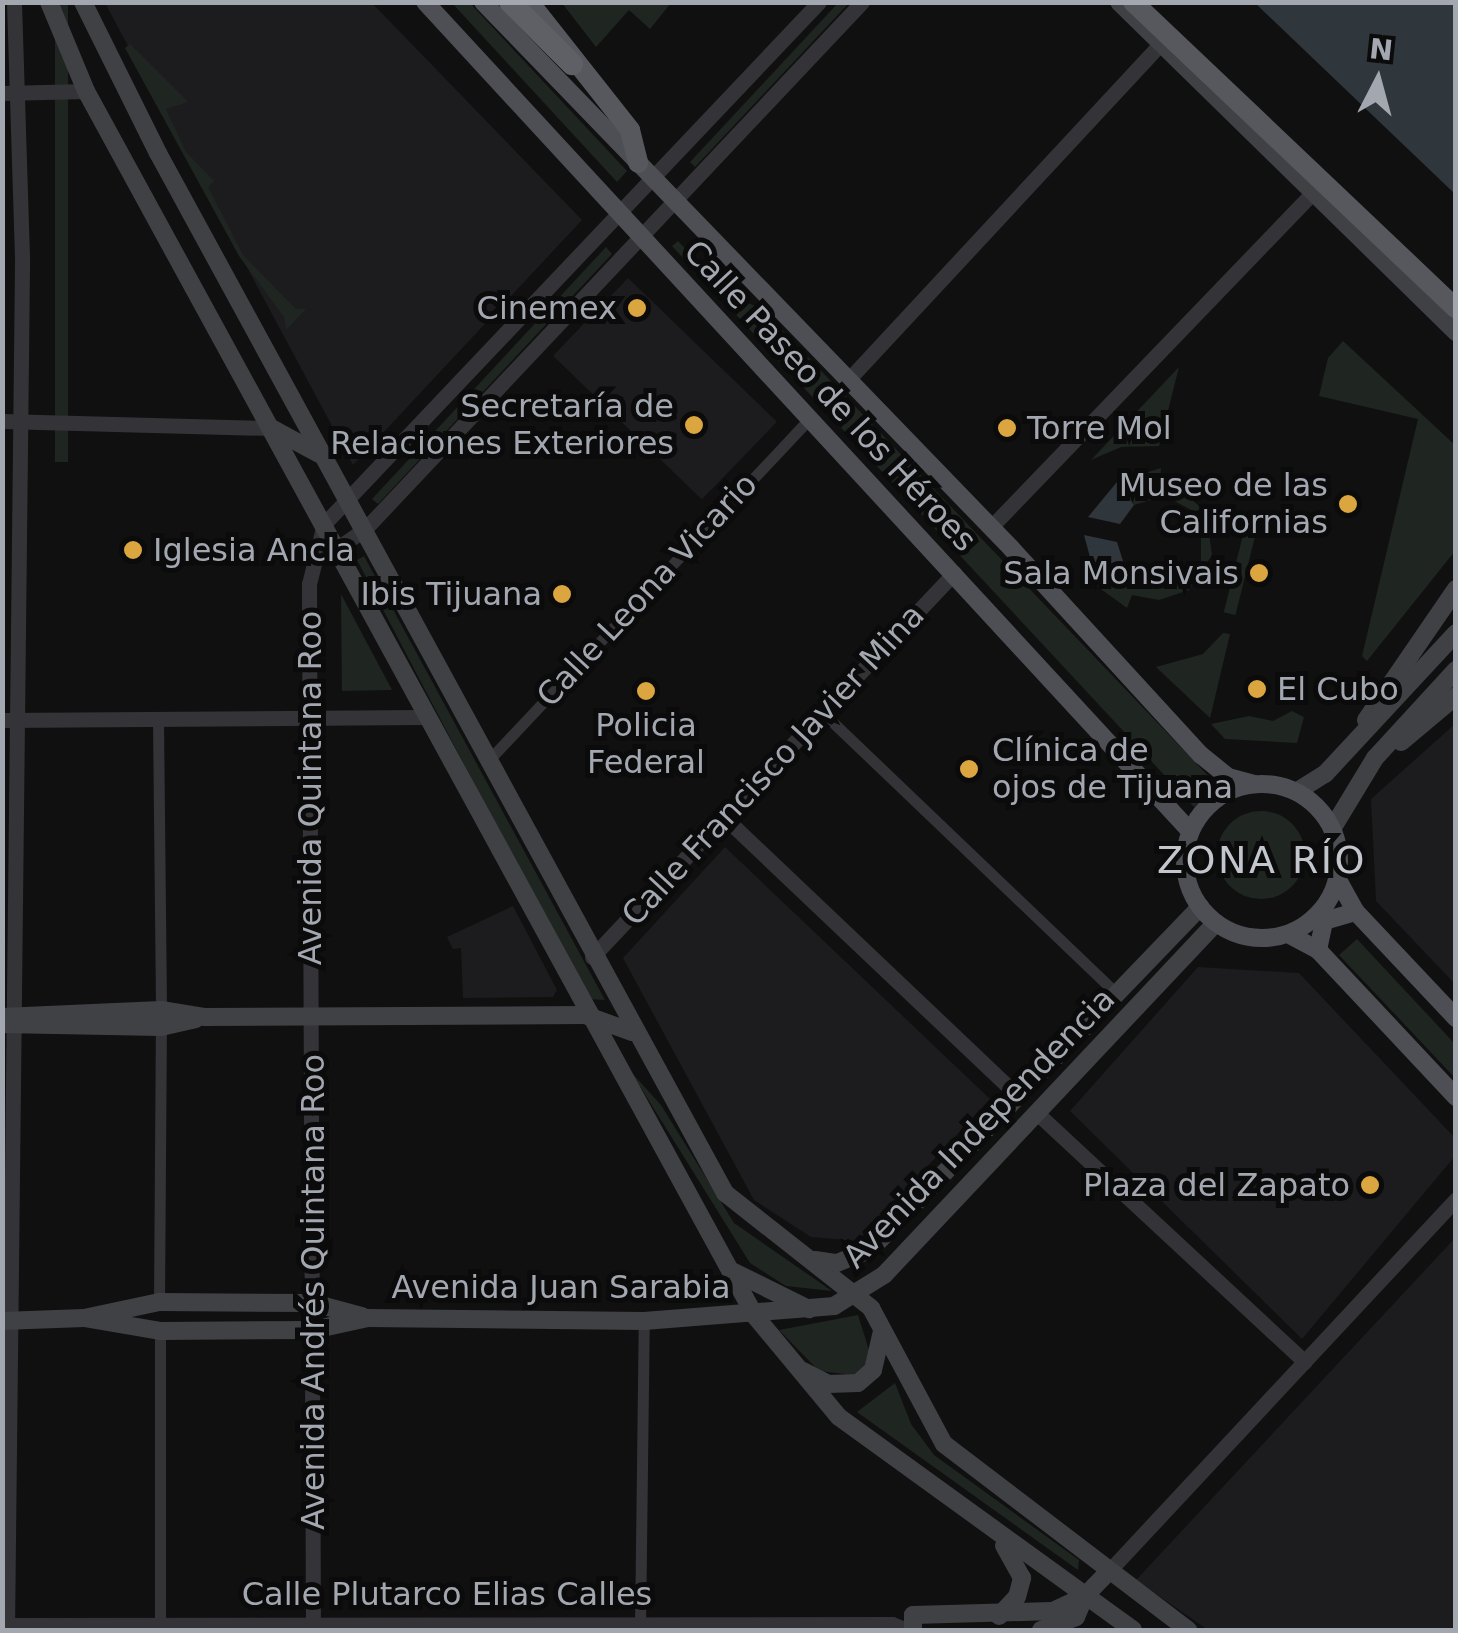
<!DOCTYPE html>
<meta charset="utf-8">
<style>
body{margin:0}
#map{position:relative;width:1458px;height:1633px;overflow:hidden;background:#101011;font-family:"DejaVu Sans",sans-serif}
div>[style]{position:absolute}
.built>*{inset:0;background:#1c1c1e;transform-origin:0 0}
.green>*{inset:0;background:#1f2520;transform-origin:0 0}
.round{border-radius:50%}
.water>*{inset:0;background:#2f363c}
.minor>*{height:11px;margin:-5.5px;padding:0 5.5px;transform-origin:5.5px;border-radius:5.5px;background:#343438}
.tertiary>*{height:15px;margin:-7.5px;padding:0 7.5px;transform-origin:7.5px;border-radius:7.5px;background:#343438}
.secondary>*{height:18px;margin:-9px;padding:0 9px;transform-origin:9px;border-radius:9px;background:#404145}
.primary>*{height:18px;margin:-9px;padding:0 9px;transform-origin:9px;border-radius:9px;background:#4e4f54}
.primary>.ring{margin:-9px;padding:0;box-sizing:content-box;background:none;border:18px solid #4e4f54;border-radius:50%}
.trunk>*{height:20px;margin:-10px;padding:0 10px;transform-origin:10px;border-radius:10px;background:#56585d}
.motorway>*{height:22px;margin:-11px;padding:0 11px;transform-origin:11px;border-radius:11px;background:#5e6066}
.dots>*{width:28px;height:28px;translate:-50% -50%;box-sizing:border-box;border:5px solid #0b0b0c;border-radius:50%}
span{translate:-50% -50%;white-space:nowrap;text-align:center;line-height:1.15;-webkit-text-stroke:10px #0b0b0c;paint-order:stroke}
.poi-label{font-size:32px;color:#a3a7b0}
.right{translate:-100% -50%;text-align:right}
.left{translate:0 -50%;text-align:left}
.street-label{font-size:32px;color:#a3a7b0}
.quarter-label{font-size:38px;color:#c3c6cd;letter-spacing:2.5px}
.frame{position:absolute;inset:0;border:5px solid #a3a7b0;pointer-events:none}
.north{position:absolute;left:1328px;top:30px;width:100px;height:100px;-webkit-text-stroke:8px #0b0b0c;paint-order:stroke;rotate:6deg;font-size:28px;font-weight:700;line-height:40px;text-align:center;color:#a3a7b0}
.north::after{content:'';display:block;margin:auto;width:35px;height:45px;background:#a3a7b0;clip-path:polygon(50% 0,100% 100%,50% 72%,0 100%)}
</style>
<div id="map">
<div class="built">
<div style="clip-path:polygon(105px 3px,372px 3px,582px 220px,353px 465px)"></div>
<div style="left:628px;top:278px;width:207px;height:108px;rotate:44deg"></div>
<div style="clip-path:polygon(1455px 724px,1455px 984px,1376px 901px,1371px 799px)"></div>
<div style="clip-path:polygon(725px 847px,990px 1099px,858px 1241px,811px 1237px,754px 1200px,623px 958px)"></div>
<div style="clip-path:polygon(513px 906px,557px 990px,553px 997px,463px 998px,461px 948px,453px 949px,447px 937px)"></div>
<div style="clip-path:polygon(1198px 967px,1299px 973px,1455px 1138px,1455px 1156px,1302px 1339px,1070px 1111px)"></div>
<div style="clip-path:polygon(1455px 1238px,1455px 1630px,1208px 1630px,1136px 1580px)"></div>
</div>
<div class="green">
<div style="left:55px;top:3px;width:13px;height:459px"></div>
<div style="clip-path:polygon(452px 3px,470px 3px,627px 171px,617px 182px)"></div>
<div style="clip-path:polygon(562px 3px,671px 3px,650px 29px,629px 10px,596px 47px)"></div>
<div style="clip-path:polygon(838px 3px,849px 3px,695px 167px,690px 162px)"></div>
<div style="clip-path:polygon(130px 44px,188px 102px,166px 109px,186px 152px,214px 181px,208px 187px,243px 255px,296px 309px,306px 309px,286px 330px,284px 317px,239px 256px,125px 48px)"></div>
<div style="clip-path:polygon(678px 241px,731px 297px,761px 308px,1217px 785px,1194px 807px,672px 246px)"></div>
<div style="clip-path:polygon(606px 247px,612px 254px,378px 504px,372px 499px)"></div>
<div style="clip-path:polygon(1343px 341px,1455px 445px,1455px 551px,1367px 661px,1362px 656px,1418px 419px,1319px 396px,1328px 358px)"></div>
<div style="clip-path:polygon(1179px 367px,1159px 446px,1121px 447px,1091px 460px)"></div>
<div style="clip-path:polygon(1161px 468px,1160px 485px,1186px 494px,1201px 508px,1195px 512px,1165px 496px,1134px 505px,1117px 482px)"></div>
<div style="clip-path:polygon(1207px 518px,1212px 555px,1189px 590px,1159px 600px,1132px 595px,1127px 608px,1098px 587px,1124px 564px,1150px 583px,1179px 580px,1201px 561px,1201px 521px)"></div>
<div style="left:1246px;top:523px;width:12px;height:92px;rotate:14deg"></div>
<div style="clip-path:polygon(364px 556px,605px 1000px,587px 999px,357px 560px)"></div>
<div style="clip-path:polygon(341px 594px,392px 690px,342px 691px)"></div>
<div style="clip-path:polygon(1223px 633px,1230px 634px,1210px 718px,1156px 667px,1203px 654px)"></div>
<div style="clip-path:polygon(1292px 711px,1304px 717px,1297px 743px,1225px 739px,1211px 724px,1249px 716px,1273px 721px)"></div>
<div class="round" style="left:1217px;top:811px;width:88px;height:88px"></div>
<div style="clip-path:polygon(1357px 939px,1455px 1044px,1455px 1078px,1339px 955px)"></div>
<div style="clip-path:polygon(631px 1072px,661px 1105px,734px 1223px,832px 1291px,786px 1286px,750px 1263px)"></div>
<div style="clip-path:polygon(858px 1315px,869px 1350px,865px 1366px,853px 1375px,819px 1371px,779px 1330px)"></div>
<div style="clip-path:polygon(895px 1383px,911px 1424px,934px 1455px,1079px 1560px,1078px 1570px,857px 1412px)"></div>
</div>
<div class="water">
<div style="clip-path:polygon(1255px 3px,1455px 3px,1455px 194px)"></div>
<div style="clip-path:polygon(1117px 482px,1134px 505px,1120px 524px,1088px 517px)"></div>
<div style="clip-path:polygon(1084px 535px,1117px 542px,1124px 564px,1098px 587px)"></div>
</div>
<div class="minor">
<div style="left:822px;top:712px;width:407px;rotate:43.7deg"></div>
<div style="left:158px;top:720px;width:290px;rotate:89.4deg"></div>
<div style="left:487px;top:762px;width:469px;rotate:-46.8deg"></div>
<div style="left:159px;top:1302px;width:275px;rotate:-89.6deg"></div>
<div style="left:160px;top:1630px;width:299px;rotate:-90deg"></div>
<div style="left:640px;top:1630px;width:309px;rotate:-89.3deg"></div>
</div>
<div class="tertiary">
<div style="left:2px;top:93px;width:84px;rotate:-1.4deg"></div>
<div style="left:849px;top:379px;width:454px;rotate:-47.1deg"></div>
<div style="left:2px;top:421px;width:269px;rotate:1.5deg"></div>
<div style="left:991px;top:527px;width:460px;rotate:-46.1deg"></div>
<div style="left:329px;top:554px;width:44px;rotate:-34.8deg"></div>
<div style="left:365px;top:529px;width:724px;rotate:-46.68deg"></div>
<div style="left:2px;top:720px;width:422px;rotate:-0.4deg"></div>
<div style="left:724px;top:817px;width:407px;rotate:43.5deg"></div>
<div style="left:592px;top:957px;width:528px;rotate:-46.69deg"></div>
<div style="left:1038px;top:1114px;width:364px;rotate:42.9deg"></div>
<div style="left:1108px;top:1572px;width:510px;rotate:-46.99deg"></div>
<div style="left:2px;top:1625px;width:890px;rotate:-0.06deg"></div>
<div style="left:892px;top:1624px;width:16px;rotate:22deg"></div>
<div style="left:7px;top:1630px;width:1373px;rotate:-89.37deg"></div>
<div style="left:22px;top:257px;width:255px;rotate:-91.8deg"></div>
<div style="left:313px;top:1630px;width:1046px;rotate:-90.22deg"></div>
<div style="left:309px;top:584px;width:62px;rotate:-76deg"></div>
<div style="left:324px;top:524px;width:719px;rotate:-46.52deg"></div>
</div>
<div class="secondary">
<div style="left:49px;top:2px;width:96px;rotate:67.4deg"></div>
<div style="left:86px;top:91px;width:1396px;rotate:61.36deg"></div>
<div style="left:755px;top:1316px;width:131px;rotate:50.3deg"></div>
<div style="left:839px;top:1417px;width:363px;rotate:35.9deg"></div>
<div style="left:83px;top:2px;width:169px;rotate:63.6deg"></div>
<div style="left:158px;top:153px;width:1185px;rotate:61.4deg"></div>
<div style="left:725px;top:1193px;width:186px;rotate:38.2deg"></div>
<div style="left:871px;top:1308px;width:154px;rotate:61.8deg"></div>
<div style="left:944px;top:1444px;width:307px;rotate:37.3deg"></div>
<div style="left:1119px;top:2px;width:472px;rotate:44.4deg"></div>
<div style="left:271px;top:428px;width:55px;rotate:28.4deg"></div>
<div style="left:1366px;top:720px;width:159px;rotate:-55.5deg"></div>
<div style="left:1401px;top:742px;width:72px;rotate:-39.9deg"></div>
<div style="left:1296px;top:792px;width:34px;rotate:-32deg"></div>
<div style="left:1325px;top:774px;width:192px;rotate:-47.1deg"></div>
<div style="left:1332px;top:829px;width:83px;rotate:-58.8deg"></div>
<div style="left:1375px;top:758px;width:120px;rotate:-47.4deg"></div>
<div style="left:2px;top:1017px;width:159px;rotate:-2.5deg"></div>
<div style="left:161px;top:1010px;width:45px;rotate:9deg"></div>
<div style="left:205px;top:1017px;width:380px;rotate:-0.3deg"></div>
<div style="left:585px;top:1015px;width:50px;rotate:19.9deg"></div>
<div style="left:2px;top:1024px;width:159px;rotate:1.1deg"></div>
<div style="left:161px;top:1027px;width:35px;rotate:-13deg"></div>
<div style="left:815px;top:1260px;width:22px;rotate:8deg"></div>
<div style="left:837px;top:1263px;width:37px;rotate:-22deg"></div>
<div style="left:871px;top:1249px;width:475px;rotate:-46.1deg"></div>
<div style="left:734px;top:1272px;width:84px;rotate:26.3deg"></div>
<div style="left:84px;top:1318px;width:77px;rotate:9.7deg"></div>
<div style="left:160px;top:1331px;width:153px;rotate:-0.4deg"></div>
<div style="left:313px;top:1330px;width:55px;rotate:-12.5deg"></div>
<div style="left:367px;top:1318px;width:277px;rotate:0.6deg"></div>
<div style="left:644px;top:1321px;width:191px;rotate:-4.5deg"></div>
<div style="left:834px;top:1306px;width:59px;rotate:-31.8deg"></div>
<div style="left:884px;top:1275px;width:484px;rotate:-46.7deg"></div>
<div style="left:2px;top:1321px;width:82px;rotate:-2.1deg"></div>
<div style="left:84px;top:1318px;width:77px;rotate:-12deg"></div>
<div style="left:159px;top:1302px;width:154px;rotate:0.4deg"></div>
<div style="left:313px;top:1303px;width:51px;rotate:14.9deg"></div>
<div style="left:803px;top:1371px;width:28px;rotate:27deg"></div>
<div style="left:828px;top:1384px;width:30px;rotate:-2deg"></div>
<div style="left:858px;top:1383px;width:20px;rotate:-41deg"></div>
<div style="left:873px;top:1370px;width:40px;rotate:-77deg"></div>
<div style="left:999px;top:1616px;width:26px;rotate:-47deg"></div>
<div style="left:1017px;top:1597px;width:20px;rotate:-75deg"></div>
<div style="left:1022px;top:1578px;width:37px;rotate:-119deg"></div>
<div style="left:913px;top:1630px;width:15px;rotate:-90deg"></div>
<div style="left:913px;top:1615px;width:140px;rotate:-1.6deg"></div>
<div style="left:1053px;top:1611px;width:35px;rotate:-25deg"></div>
<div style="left:1085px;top:1596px;width:33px;rotate:-46deg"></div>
<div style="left:1041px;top:1630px;width:37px;rotate:-20deg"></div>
<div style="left:1076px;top:1617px;width:23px;rotate:-67deg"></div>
</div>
<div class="primary">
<div style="left:425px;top:2px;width:1128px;rotate:47.3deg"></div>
<div style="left:483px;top:2px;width:760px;rotate:45.96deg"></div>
<div style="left:1011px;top:548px;width:281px;rotate:47.5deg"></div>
<div style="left:1201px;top:755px;width:35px;rotate:39deg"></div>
<div style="left:1228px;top:777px;width:28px;rotate:15deg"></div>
<div class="ring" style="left:1185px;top:784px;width:136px;height:136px"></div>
<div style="left:1337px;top:878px;width:39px;rotate:61deg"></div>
<div style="left:1356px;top:912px;width:146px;rotate:46.7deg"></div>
<div style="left:1288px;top:934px;width:34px;rotate:28deg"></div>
<div style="left:1318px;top:950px;width:202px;rotate:46.8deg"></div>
<div style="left:1318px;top:950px;width:30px;rotate:-78deg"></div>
<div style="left:1324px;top:921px;width:33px;rotate:-16deg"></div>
</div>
<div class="trunk">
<div style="left:529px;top:2px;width:163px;rotate:51.7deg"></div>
<div style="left:630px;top:130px;width:34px;rotate:76deg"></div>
<div style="left:1133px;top:2px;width:445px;rotate:43.5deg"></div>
</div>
<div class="motorway">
<div style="left:510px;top:2px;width:88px;rotate:45deg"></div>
</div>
<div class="dots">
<div style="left:637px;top:308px;background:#dba53f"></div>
<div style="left:694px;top:425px;background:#dba53f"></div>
<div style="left:1007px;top:428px;background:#dba53f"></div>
<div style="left:1348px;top:504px;background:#dba53f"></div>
<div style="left:133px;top:550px;background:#dba53f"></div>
<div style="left:1259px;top:573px;background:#dba53f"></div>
<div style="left:562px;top:594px;background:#dba53f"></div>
<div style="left:1257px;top:689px;background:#dba53f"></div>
<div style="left:646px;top:691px;background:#dba53f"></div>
<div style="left:969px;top:769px;background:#dba53f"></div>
<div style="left:1370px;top:1185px;background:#dba53f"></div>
</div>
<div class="poi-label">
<span class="right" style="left:617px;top:308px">Cinemex</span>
<span class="right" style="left:674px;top:425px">Secretaría de<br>Relaciones Exteriores</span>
<span class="left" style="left:1027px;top:428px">Torre Mol</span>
<span class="right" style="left:1328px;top:504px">Museo de las<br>Californias</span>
<span class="left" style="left:153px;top:550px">Iglesia Ancla</span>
<span class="right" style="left:1239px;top:573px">Sala Monsivais</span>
<span class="right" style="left:542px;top:594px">Ibis Tijuana</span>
<span class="left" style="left:1277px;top:689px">El Cubo</span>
<span style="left:646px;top:744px">Policia<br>Federal</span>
<span class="left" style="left:992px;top:769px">Clínica de<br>ojos de Tijuana</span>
<span class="right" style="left:1350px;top:1185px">Plaza del Zapato</span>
</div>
<div class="street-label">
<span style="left:830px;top:396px;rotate:47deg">Calle Paseo de los Héroes</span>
<span style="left:647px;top:590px;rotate:-47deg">Calle Leona Vicario</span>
<span style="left:773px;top:765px;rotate:-47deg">Calle Francisco Javier Mina</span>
<span style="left:310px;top:788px;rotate:-90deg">Avenida Quintana Roo</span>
<span style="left:979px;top:1128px;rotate:-46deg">Avenida Independencia</span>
<span style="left:561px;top:1287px">Avenida Juan Sarabia</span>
<span style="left:313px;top:1292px;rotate:-90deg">Avenida Andrés Quintana Roo</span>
<span style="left:447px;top:1594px">Calle Plutarco Elias Calles</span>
</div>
<div class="quarter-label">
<span style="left:1262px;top:861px">ZONA RÍO</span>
</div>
<div class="frame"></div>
<div class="north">N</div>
</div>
